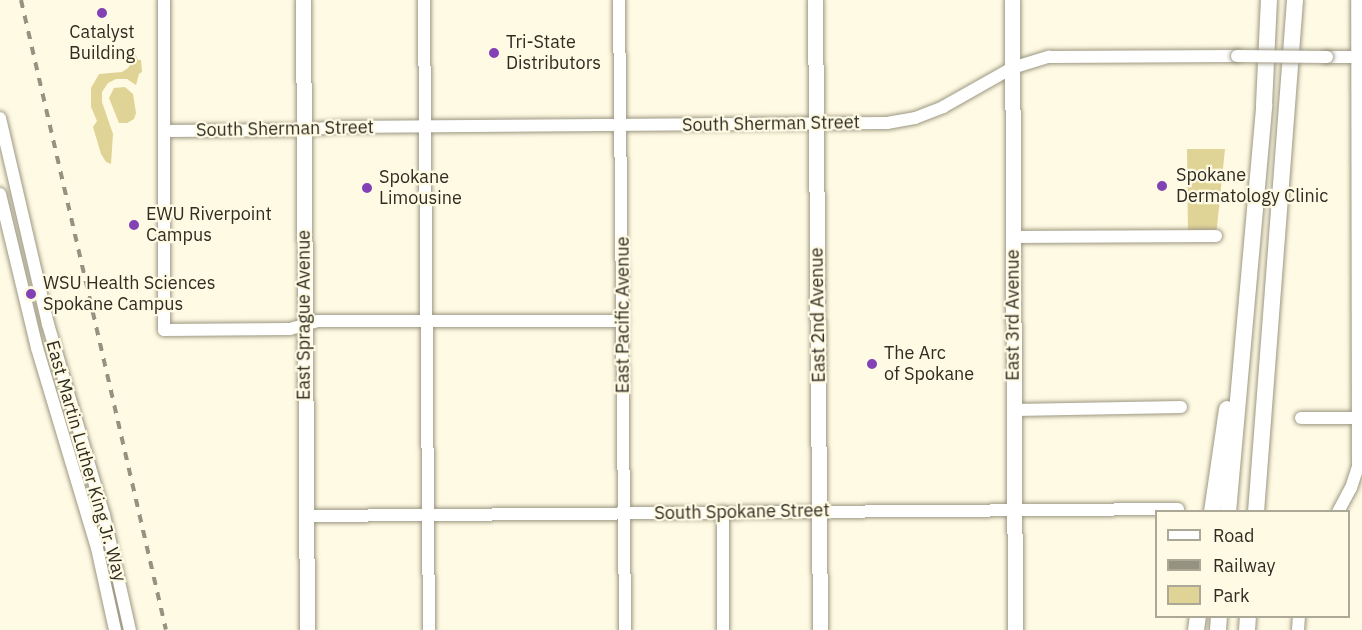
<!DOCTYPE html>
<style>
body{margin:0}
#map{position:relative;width:1362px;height:630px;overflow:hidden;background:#fffae3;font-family:"IBM Plex Sans",sans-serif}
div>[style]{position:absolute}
.green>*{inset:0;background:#e0d396}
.roads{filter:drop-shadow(0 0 2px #9c9782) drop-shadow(0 0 2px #9c9782)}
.minor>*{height:12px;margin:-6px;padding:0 6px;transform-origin:6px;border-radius:6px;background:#fff}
.major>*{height:15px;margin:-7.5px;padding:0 7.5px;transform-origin:7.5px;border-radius:7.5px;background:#fff}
.highway>*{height:16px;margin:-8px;padding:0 8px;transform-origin:8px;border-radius:8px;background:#fff}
.rail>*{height:4px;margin-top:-2px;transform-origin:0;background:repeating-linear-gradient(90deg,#959282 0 8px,transparent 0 16px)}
.bridges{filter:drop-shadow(0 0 2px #9c9782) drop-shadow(0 0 2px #9c9782)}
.minor-bridge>*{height:12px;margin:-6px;padding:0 6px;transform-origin:6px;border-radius:6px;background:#fff}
.dots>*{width:16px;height:16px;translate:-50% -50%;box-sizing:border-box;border:3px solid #fffae3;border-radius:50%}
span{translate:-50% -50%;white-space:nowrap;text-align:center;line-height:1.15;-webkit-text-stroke:4.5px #fffae3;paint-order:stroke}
.poi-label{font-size:18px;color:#2e2c23}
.left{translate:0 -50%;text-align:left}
.street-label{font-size:18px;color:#2e2c23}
.legend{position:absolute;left:1155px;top:510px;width:195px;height:108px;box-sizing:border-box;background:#fffae3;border:2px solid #aba896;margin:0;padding:8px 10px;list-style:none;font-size:18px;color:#2e2c23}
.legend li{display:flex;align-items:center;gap:12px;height:30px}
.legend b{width:30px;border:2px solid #aba896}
</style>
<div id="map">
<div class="green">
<div style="clip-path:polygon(134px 51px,138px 60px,141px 60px,142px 72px,139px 74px,136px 85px,127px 79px,116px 79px,108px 83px,102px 92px,102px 102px,113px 134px,111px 164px,106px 162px,101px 154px,93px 127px,97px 121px,91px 107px,91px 88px,99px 74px,122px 72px,128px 68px,133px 61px)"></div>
<div style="clip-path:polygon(125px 87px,133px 94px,136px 113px,134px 119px,127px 123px,119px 123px,109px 98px,114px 88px)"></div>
<div style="clip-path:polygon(1187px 149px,1225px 149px,1216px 236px,1188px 236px)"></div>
</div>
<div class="roads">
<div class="minor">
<div style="left:164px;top:0;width:330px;rotate:90deg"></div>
<div style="left:164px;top:330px;width:126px;rotate:-0.5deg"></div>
<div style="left:290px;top:329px;width:29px;rotate:-16deg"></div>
<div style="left:318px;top:321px;width:305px"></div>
<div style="left:424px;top:0;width:630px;rotate:89.55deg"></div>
<div style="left:619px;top:0;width:630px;rotate:89.45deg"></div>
<div style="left:1327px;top:57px;width:35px"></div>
<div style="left:0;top:118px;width:212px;rotate:76.9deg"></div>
<div style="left:48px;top:324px;width:199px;rotate:73.7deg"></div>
<div style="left:104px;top:515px;width:118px;rotate:77.3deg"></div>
<div style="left:165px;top:131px;width:138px;rotate:-0.4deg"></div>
<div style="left:303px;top:130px;width:36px;rotate:-5deg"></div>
<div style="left:339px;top:127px;width:548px;rotate:-0.42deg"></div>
<div style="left:887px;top:123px;width:28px;rotate:-10deg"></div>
<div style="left:915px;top:118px;width:30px;rotate:-21deg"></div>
<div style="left:943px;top:107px;width:79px;rotate:-29.5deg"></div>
<div style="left:1012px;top:68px;width:39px;rotate:-17deg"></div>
<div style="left:1049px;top:57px;width:188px;rotate:-0.3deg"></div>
<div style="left:0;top:194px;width:158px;rotate:76.5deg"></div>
<div style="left:37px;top:348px;width:209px;rotate:73.3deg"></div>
<div style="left:97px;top:548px;width:84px;rotate:77.6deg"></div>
<div style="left:1013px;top:237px;width:203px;rotate:-0.3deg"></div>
<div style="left:1014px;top:410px;width:167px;rotate:-1deg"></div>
<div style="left:1301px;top:418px;width:61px"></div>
<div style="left:723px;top:512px;width:118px;rotate:90deg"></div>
<div style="left:1338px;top:512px;width:27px;rotate:-62deg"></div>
<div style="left:1351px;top:488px;width:22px;rotate:-72deg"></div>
<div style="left:1358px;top:467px;width:467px;rotate:-90.1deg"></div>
<div style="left:306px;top:516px;width:872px;rotate:-0.46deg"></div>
<div style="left:1298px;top:630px;width:14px;rotate:-86deg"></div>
</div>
<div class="major">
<div style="left:303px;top:0;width:630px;rotate:89.64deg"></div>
<div style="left:815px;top:0;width:630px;rotate:89.55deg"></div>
<div style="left:1012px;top:0;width:630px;rotate:89.73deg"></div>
</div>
<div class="highway">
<div style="left:1212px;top:512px;width:104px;rotate:-81.7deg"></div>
<div style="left:1228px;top:512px;width:409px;rotate:-84.9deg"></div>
<div style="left:1264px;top:105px;width:105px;rotate:-87.3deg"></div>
<div style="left:1256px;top:512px;width:513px;rotate:-85.64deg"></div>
<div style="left:1196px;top:630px;width:14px;rotate:-82deg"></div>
<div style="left:1218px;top:630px;width:14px;rotate:-86deg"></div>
<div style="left:1247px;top:630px;width:14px;rotate:-86deg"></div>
</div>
</div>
<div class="rail">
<div style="left:21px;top:0;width:646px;rotate:77.04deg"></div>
</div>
<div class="bridges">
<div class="minor-bridge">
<div style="left:1237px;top:56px;width:90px;rotate:0.6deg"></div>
</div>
</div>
<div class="dots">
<div style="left:102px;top:13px;background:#8241b5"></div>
<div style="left:494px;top:53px;background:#8241b5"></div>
<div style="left:1162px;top:186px;background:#8241b5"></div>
<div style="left:367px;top:188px;background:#8241b5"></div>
<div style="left:134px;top:225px;background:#8241b5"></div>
<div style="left:31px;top:294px;background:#8241b5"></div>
<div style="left:872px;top:364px;background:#8241b5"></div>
</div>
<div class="poi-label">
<span style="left:102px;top:43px">Catalyst<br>Building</span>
<span class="left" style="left:506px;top:53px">Tri-State<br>Distributors</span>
<span class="left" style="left:1176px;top:186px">Spokane<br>Dermatology Clinic</span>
<span class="left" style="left:379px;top:188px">Spokane<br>Limousine</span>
<span class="left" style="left:146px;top:225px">EWU Riverpoint<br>Campus</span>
<span class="left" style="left:43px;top:294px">WSU Health Sciences<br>Spokane Campus</span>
<span class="left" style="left:884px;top:364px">The Arc<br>of Spokane</span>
</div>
<div class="street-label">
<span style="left:771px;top:124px;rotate:-1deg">South Sherman Street</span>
<span style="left:285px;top:129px;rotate:-1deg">South Sherman Street</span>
<span style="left:304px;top:315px;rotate:-90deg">East Sprague Avenue</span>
<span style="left:623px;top:315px;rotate:-90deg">East Pacific Avenue</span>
<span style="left:818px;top:315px;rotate:-91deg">East 2nd Avenue</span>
<span style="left:1013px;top:315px;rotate:-90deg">East 3rd Avenue</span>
<span style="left:86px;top:461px;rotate:74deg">East Martin Luther King Jr. Way</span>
<span style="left:742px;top:512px;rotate:-1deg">South Spokane Street</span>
</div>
<ul class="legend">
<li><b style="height:8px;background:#fff"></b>Road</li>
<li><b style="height:8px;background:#959282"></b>Railway</li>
<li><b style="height:16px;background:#e0d396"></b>Park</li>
</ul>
</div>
